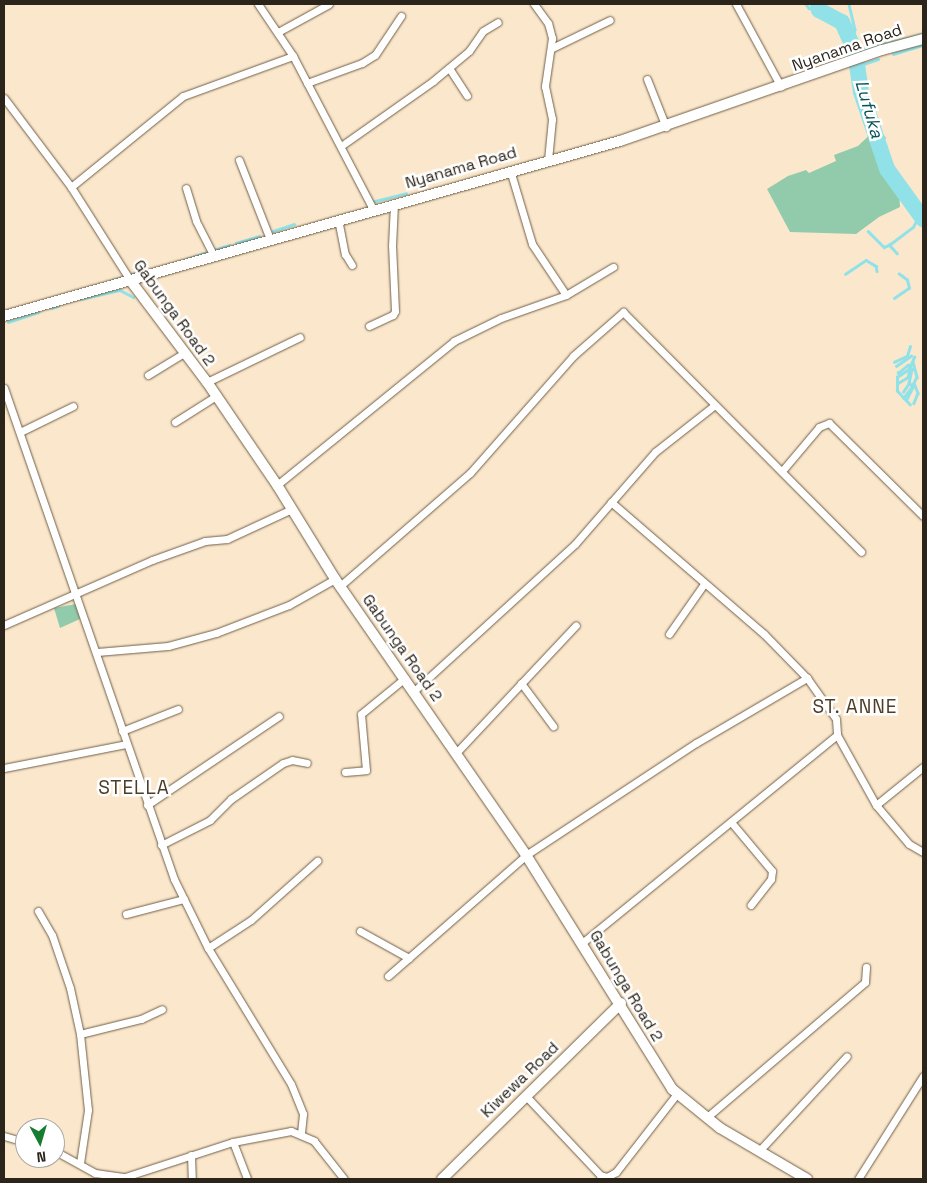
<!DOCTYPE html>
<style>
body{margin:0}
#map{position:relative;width:927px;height:1183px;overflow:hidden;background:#fbe7cc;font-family:"Space Grotesk",sans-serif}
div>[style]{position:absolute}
.green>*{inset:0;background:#92cbab}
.stream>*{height:2.5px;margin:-1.25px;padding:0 1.25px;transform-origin:1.25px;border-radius:1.25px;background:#90e2e8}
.river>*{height:16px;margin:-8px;padding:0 8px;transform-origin:8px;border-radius:8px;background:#90e2e8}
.roads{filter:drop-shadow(0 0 1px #6f5f47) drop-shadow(0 0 1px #6f5f47)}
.street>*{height:7px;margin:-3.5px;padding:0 3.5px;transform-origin:3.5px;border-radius:3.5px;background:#fff}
.secondary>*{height:10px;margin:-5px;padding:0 5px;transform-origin:5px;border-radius:5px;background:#fff}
span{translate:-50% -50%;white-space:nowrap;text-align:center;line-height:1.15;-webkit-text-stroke:5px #fff;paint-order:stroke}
.street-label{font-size:16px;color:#2b241a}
.water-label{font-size:18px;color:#075357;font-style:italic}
.quarter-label{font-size:19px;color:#4d3d26;letter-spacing:1px}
.frame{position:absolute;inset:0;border:5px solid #2b241a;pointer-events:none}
.north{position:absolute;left:15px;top:1118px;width:50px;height:50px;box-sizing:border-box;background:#fff;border:1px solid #aaa7a3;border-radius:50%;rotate:174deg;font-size:14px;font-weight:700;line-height:20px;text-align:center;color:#2b241a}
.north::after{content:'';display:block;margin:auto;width:18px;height:22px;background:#157c30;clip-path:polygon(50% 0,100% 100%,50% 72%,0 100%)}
</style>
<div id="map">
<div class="green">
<div style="clip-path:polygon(878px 127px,886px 138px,883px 141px,899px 189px,900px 207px,879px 217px,856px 234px,790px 232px,767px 189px,788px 176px,806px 170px,809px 173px,836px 161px,834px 155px,858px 146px)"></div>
<div style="clip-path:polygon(76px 604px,80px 619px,60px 628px,54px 608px)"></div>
</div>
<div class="stream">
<div style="left:806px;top:4px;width:5px;rotate:53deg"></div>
<div style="left:809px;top:8px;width:10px;rotate:11deg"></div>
<div style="left:849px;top:4px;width:26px;rotate:77deg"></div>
<div style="left:855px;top:29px;width:16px;rotate:101deg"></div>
<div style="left:855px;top:51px;width:70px;rotate:-14deg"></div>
<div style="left:893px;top:54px;width:31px;rotate:-17deg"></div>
<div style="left:857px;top:66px;width:22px;rotate:-18deg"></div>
<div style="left:371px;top:202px;width:36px;rotate:-14deg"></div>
<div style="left:917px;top:210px;width:7px;rotate:-27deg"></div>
<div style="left:273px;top:231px;width:22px;rotate:-18deg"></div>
<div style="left:868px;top:231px;width:23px;rotate:45deg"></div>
<div style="left:884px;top:247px;width:5px;rotate:-22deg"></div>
<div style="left:236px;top:243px;width:24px;rotate:-17deg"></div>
<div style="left:214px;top:250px;width:16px;rotate:-18deg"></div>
<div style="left:897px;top:254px;width:12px;rotate:-132deg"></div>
<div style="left:889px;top:245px;width:30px;rotate:-37deg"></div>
<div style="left:913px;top:227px;width:16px;rotate:-63deg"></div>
<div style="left:187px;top:259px;width:21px;rotate:-19deg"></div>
<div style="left:132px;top:274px;width:13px;rotate:-13deg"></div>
<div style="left:845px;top:274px;width:25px;rotate:-34deg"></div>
<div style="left:866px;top:260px;width:12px;rotate:31deg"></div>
<div style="left:876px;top:266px;width:5px;rotate:79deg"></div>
<div style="left:113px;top:280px;width:7px;rotate:-16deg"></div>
<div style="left:894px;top:298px;width:18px;rotate:-34deg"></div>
<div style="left:909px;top:288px;width:8px;rotate:-104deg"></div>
<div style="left:907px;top:280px;width:10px;rotate:-143deg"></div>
<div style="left:80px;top:299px;width:41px;rotate:-12.7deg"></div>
<div style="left:120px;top:290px;width:15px;rotate:28deg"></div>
<div style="left:51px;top:308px;width:7px;rotate:-16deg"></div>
<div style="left:8px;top:322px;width:32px;rotate:-18deg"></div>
<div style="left:894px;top:362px;width:14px;rotate:-25deg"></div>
<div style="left:907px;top:356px;width:10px;rotate:-73deg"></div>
<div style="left:913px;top:362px;width:16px;rotate:75deg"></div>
<div style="left:917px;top:377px;width:7px;rotate:117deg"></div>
<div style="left:914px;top:383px;width:11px;rotate:68deg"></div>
<div style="left:918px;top:393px;width:11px;rotate:112deg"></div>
<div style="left:896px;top:366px;width:18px;rotate:-34deg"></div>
<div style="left:900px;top:375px;width:3px;rotate:-135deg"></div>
<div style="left:898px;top:373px;width:13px;rotate:-39deg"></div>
<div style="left:908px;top:365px;width:6px;rotate:45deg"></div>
<div style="left:912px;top:369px;width:14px;rotate:102deg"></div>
<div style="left:909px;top:383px;width:5px;rotate:37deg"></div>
<div style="left:913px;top:386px;width:15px;rotate:127deg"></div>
<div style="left:898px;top:383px;width:12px;rotate:-31deg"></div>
<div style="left:908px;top:377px;width:8px;rotate:-83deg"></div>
<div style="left:903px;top:392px;width:11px;rotate:-56deg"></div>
<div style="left:906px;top:400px;width:16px;rotate:-63deg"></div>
<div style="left:910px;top:405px;width:19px;rotate:-133deg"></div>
<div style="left:897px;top:391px;width:14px;rotate:-90deg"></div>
<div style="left:897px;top:377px;width:14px;rotate:-34deg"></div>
<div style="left:909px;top:369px;width:13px;rotate:-67deg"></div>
</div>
<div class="river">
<div style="left:818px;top:4px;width:6px;rotate:81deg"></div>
<div style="left:819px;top:10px;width:26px;rotate:28deg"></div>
<div style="left:842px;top:22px;width:32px;rotate:66deg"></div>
<div style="left:855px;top:51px;width:41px;rotate:81.7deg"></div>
<div style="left:861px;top:92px;width:81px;rotate:71.3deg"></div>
<div style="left:887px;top:169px;width:62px;rotate:54.2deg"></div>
</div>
<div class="roads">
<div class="street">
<div style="left:258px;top:4px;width:63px;rotate:56.1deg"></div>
<div style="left:293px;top:56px;width:173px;rotate:62.4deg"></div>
<div style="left:534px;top:4px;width:24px;rotate:54deg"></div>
<div style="left:548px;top:23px;width:16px;rotate:75deg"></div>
<div style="left:552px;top:38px;width:49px;rotate:98.3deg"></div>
<div style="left:545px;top:86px;width:34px;rotate:78deg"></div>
<div style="left:552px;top:119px;width:41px;rotate:95.6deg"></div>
<div style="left:736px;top:4px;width:94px;rotate:61.5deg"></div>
<div style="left:278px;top:32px;width:58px;rotate:-28.8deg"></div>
<div style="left:552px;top:48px;width:64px;rotate:-25.8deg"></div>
<div style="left:449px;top:68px;width:33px;rotate:57deg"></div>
<div style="left:647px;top:79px;width:52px;rotate:68.4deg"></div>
<div style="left:307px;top:83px;width:59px;rotate:-20deg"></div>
<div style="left:362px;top:63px;width:15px;rotate:-32deg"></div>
<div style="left:375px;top:55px;width:47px;rotate:-56.3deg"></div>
<div style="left:4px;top:98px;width:111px;rotate:53deg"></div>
<div style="left:71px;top:187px;width:110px;rotate:57.6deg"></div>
<div style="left:341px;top:146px;width:113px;rotate:-35.2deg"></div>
<div style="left:433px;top:81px;width:47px;rotate:-39.8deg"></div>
<div style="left:469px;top:51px;width:24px;rotate:-55deg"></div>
<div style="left:483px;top:31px;width:17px;rotate:-31deg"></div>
<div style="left:239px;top:160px;width:85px;rotate:68.6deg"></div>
<div style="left:510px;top:170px;width:77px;rotate:73.4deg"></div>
<div style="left:532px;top:244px;width:61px;rotate:56.3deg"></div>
<div style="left:71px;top:187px;width:144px;rotate:-39.1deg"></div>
<div style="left:183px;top:96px;width:117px;rotate:-20deg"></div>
<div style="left:186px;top:188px;width:34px;rotate:73deg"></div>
<div style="left:196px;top:221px;width:38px;rotate:63deg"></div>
<div style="left:338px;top:219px;width:36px;rotate:79deg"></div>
<div style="left:345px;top:254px;width:13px;rotate:58deg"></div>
<div style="left:369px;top:326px;width:26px;rotate:-25deg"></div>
<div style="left:393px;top:315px;width:4px;rotate:-63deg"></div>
<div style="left:395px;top:311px;width:65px;rotate:-92.6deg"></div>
<div style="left:392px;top:246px;width:43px;rotate:-87.3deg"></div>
<div style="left:148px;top:375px;width:42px;rotate:-31.4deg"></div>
<div style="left:207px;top:382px;width:103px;rotate:-25.8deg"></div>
<div style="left:4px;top:388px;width:520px;rotate:70.9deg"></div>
<div style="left:174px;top:879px;width:77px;rotate:63.8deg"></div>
<div style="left:208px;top:948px;width:159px;rotate:58.6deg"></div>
<div style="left:291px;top:1084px;width:32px;rotate:68deg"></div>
<div style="left:303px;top:1114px;width:18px;rotate:96deg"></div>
<div style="left:175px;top:422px;width:49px;rotate:-32.4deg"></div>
<div style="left:20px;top:432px;width:59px;rotate:-26.1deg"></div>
<div style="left:782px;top:471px;width:57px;rotate:-49.9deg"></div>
<div style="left:819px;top:427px;width:11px;rotate:-22deg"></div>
<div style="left:829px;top:423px;width:132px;rotate:44.7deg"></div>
<div style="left:277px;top:485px;width:228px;rotate:-39.1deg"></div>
<div style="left:454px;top:341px;width:52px;rotate:-26.1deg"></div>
<div style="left:501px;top:318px;width:69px;rotate:-19.5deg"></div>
<div style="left:566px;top:295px;width:55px;rotate:-30.8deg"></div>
<div style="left:611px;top:502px;width:202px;rotate:40.8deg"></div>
<div style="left:764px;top:634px;width:62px;rotate:45.7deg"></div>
<div style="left:807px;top:678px;width:50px;rotate:54.7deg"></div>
<div style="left:836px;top:719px;width:16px;rotate:86deg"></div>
<div style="left:837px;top:735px;width:80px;rotate:60.9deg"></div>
<div style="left:876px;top:805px;width:51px;rotate:49.8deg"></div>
<div style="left:909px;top:844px;width:16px;rotate:30deg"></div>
<div style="left:340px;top:586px;width:172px;rotate:-41deg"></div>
<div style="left:470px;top:473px;width:156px;rotate:-48.6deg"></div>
<div style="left:573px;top:356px;width:67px;rotate:-41.3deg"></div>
<div style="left:623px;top:312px;width:338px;rotate:45.2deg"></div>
<div style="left:4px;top:625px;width:162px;rotate:-23.7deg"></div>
<div style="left:152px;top:560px;width:56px;rotate:-19.7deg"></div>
<div style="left:205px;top:541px;width:22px;rotate:-5deg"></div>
<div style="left:227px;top:539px;width:72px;rotate:-24.8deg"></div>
<div style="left:669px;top:634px;width:61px;rotate:-55deg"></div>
<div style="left:97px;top:652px;width:71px;rotate:-4.8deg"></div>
<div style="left:168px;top:646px;width:50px;rotate:-15.2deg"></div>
<div style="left:216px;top:633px;width:78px;rotate:-21deg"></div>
<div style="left:289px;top:605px;width:53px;rotate:-29.5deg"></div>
<div style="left:521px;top:683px;width:54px;rotate:53.3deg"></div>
<div style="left:414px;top:691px;width:218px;rotate:-42.4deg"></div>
<div style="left:575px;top:544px;width:122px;rotate:-49deg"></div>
<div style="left:655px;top:452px;width:76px;rotate:-38.1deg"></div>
<div style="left:122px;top:731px;width:60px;rotate:-21.4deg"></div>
<div style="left:456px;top:753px;width:175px;rotate:-46.8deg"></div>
<div style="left:4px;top:768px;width:124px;rotate:-11.1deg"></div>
<div style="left:345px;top:772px;width:21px;rotate:-5deg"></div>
<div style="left:366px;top:770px;width:56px;rotate:-95.1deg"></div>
<div style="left:361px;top:714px;width:57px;rotate:-39.3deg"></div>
<div style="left:147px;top:805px;width:159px;rotate:-34deg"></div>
<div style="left:876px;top:805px;width:60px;rotate:-39deg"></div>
<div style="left:731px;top:822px;width:64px;rotate:50.1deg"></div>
<div style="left:772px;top:871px;width:8px;rotate:97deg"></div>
<div style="left:771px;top:879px;width:33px;rotate:128deg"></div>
<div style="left:161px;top:845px;width:55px;rotate:-27deg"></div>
<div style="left:210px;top:820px;width:30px;rotate:-45deg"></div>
<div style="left:231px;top:799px;width:63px;rotate:-34.7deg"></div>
<div style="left:283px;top:763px;width:9px;rotate:-18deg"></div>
<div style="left:292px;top:760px;width:15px;rotate:11deg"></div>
<div style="left:38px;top:911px;width:28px;rotate:60deg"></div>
<div style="left:52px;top:935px;width:56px;rotate:71.2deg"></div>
<div style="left:70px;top:988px;width:47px;rotate:77.7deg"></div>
<div style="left:80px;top:1034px;width:76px;rotate:84deg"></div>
<div style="left:88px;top:1110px;width:54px;rotate:98.6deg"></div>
<div style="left:126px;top:914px;width:60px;rotate:-14.5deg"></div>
<div style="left:360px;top:931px;width:56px;rotate:28.9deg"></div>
<div style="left:582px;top:943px;width:329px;rotate:-39.2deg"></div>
<div style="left:208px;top:948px;width:51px;rotate:-33.1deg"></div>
<div style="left:251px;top:920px;width:89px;rotate:-41.8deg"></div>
<div style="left:388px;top:976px;width:184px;rotate:-41.2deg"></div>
<div style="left:526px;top:855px;width:204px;rotate:-33.4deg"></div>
<div style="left:696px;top:743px;width:129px;rotate:-30.4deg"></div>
<div style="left:80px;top:1034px;width:63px;rotate:-13.8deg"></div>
<div style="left:141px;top:1019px;width:23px;rotate:-25deg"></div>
<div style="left:525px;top:1095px;width:110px;rotate:46.8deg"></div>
<div style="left:600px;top:1175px;width:7px;rotate:16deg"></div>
<div style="left:607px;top:1177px;width:10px;rotate:-29deg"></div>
<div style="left:616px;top:1172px;width:98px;rotate:-52.1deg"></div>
<div style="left:706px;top:1118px;width:209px;rotate:-40.5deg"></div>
<div style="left:865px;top:982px;width:15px;rotate:-86deg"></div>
<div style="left:4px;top:1136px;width:22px;rotate:16deg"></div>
<div style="left:233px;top:1142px;width:40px;rotate:69deg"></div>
<div style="left:55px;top:1151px;width:46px;rotate:28.8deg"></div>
<div style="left:95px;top:1173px;width:30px;rotate:8deg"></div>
<div style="left:125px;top:1177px;width:114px;rotate:-18deg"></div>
<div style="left:233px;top:1142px;width:59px;rotate:-10.7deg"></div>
<div style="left:291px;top:1131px;width:25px;rotate:23deg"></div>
<div style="left:314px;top:1141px;width:48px;rotate:51.7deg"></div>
<div style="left:759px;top:1151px;width:129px;rotate:-47.2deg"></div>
<div style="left:191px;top:1155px;width:24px;rotate:88deg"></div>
<div style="left:858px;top:1179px;width:122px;rotate:-57.7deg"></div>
</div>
<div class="secondary">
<div style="left:130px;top:280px;width:128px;rotate:53deg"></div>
<div style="left:207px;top:382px;width:125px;rotate:55.8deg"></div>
<div style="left:277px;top:485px;width:110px;rotate:58.3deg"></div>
<div style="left:335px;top:579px;width:336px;rotate:55.3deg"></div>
<div style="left:526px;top:855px;width:276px;rotate:58deg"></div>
<div style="left:672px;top:1089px;width:62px;rotate:39.1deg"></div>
<div style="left:720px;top:1128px;width:101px;rotate:30.4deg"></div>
<div style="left:4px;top:316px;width:640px;rotate:-15.86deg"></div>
<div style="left:620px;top:141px;width:277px;rotate:-19.2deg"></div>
<div style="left:882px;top:50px;width:42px;rotate:-15deg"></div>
<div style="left:442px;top:1179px;width:251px;rotate:-44.5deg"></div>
</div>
</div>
<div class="street-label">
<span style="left:847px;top:48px;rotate:-19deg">Nyanama Road</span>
<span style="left:461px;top:168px;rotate:-16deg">Nyanama Road</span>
<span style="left:174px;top:313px;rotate:54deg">Gabunga Road 2</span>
<span style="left:402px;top:648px;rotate:55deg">Gabunga Road 2</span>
<span style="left:626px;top:986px;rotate:59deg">Gabunga Road 2</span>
<span style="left:520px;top:1080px;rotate:-44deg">Kiwewa Road</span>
</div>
<div class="water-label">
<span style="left:869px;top:109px;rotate:74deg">Lufuka</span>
</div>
<div class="quarter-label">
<span style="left:855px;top:707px">ST. ANNE</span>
<span style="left:134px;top:788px">STELLA</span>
</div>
<div class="frame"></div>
<div class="north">N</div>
</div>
